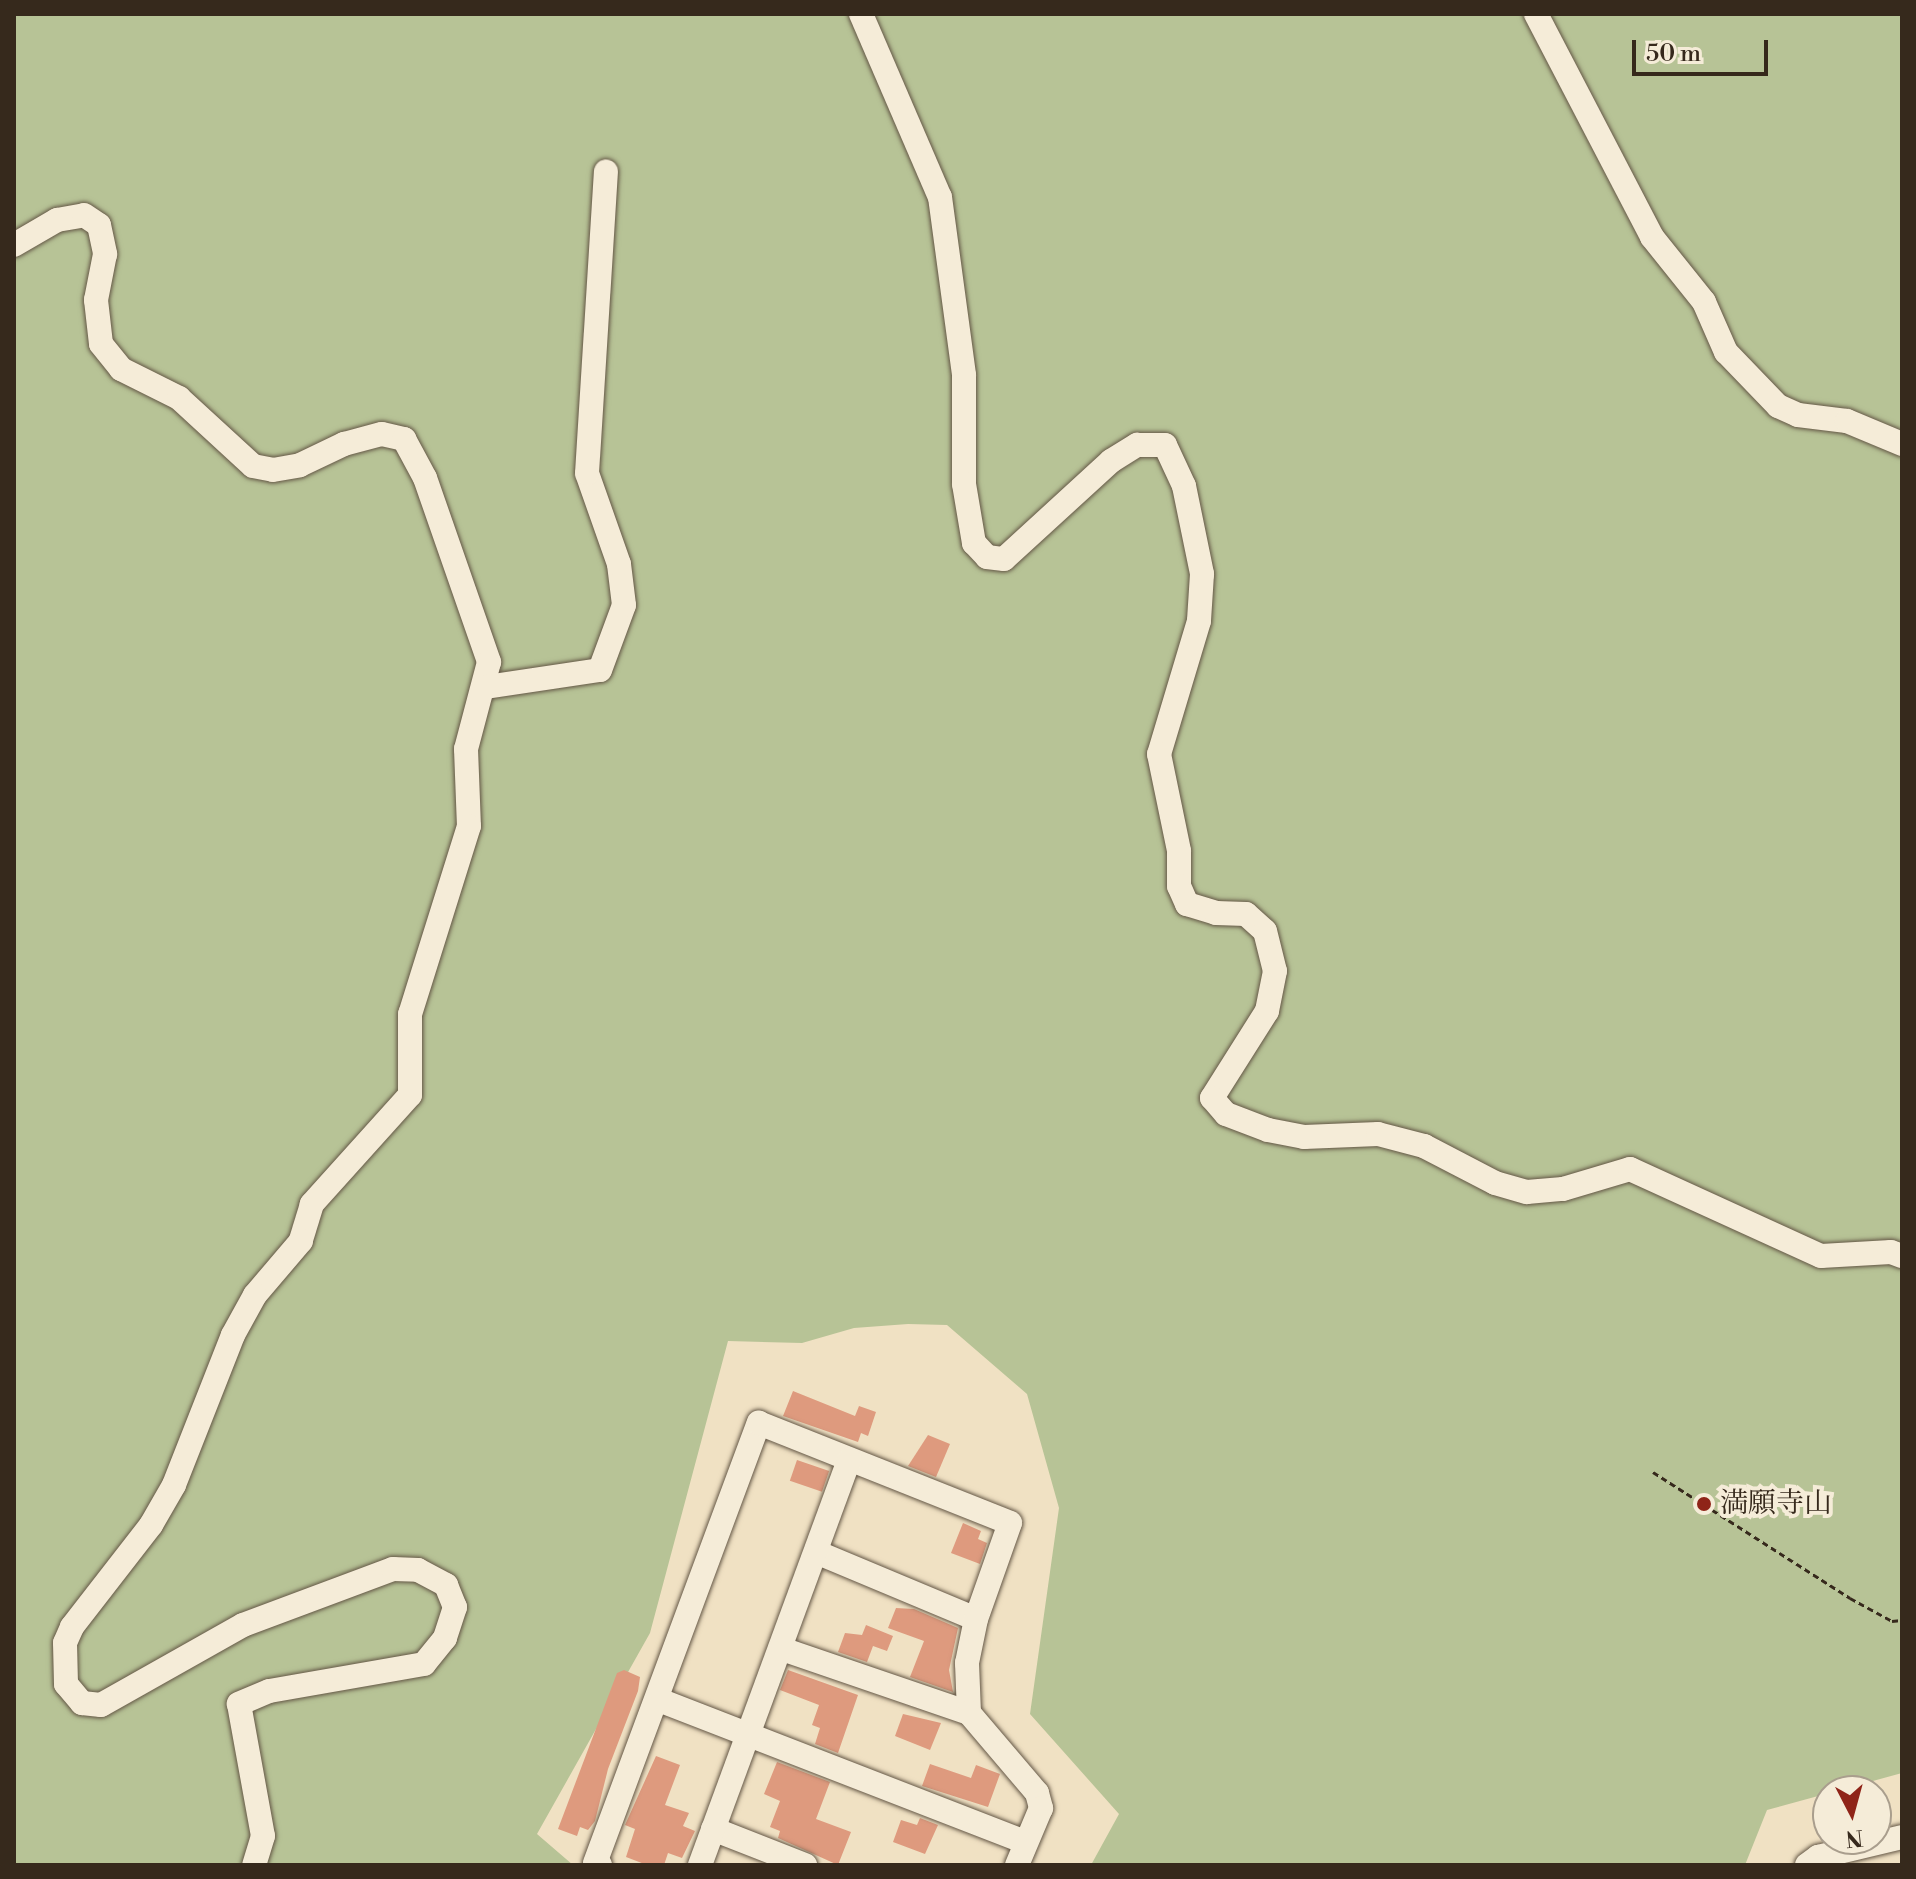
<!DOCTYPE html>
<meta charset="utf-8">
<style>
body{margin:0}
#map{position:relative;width:1916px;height:1879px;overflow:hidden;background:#f0e1c3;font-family:"Libre Bodoni","Noto Serif JP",serif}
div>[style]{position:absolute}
.green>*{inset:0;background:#b7c396}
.building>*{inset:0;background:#de9a7e;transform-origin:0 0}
.path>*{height:3px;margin-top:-1.5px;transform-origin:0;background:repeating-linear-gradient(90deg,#36291c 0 6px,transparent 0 10px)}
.roads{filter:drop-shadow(0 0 2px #645746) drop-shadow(0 0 2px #645746)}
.minor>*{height:24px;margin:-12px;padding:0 12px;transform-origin:12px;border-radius:12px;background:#f5ecd8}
.dots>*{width:22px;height:22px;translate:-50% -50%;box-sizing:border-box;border:4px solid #f5ecd8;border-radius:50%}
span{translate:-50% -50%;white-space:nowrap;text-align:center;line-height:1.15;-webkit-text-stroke:8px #f5ecd8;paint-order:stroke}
.poi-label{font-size:28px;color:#36291c}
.left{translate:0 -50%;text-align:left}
.frame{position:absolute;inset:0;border:16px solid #36291c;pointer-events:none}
.north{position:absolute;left:1812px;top:1775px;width:80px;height:80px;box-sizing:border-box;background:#f5ecd8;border:2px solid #a99e8d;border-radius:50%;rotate:174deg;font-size:22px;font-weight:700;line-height:32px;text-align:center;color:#36291c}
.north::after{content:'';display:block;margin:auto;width:28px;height:36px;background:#8f2418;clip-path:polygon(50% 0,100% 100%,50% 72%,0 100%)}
.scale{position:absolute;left:1632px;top:40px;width:136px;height:36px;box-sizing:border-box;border:4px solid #36291c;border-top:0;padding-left:10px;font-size:24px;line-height:28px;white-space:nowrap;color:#36291c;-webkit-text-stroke:6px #f5ecd8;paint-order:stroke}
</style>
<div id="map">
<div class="green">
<div style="clip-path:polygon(14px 14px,1902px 14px,1902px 1773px,1767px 1810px,1745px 1865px,1091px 1865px,1119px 1814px,1030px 1714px,1059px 1508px,1027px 1394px,947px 1325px,908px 1324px,854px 1328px,802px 1343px,728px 1341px,650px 1633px,537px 1834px,573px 1865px,14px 1865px)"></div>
</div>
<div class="building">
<div style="clip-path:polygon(793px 1391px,855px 1416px,859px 1406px,876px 1412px,868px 1436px,861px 1433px,858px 1442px,783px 1416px)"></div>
<div style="clip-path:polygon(928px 1435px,950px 1444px,936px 1477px,908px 1466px)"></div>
<div style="left:797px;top:1460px;width:34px;height:22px;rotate:19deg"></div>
<div style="clip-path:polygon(963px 1523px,981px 1531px,978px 1539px,987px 1543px,980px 1564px,951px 1553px)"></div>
<div style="clip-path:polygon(896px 1608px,914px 1609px,958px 1628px,949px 1670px,953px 1692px,910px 1677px,924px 1641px,888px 1628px)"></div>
<div style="clip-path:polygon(866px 1625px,893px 1636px,887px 1651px,873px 1646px,867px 1662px,838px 1652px,845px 1633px,862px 1635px)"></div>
<div style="clip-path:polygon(624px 1670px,640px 1677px,638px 1691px,608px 1769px,595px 1821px,588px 1830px,580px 1827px,577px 1836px,558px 1829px,617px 1673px)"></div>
<div style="clip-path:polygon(788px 1670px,858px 1695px,838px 1753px,815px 1744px,820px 1728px,812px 1725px,819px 1705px,780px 1690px)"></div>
<div style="clip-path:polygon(903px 1714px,941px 1723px,930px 1750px,895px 1736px)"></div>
<div style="clip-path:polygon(656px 1756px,680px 1765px,665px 1805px,689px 1813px,683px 1826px,695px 1831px,682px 1858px,668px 1853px,664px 1865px,647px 1865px,626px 1857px,635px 1829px,625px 1825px)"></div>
<div style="clip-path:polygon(777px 1762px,830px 1782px,816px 1819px,851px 1832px,838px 1865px,778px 1838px,780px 1831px,770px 1827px,780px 1801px,764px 1794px)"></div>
<div style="clip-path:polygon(930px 1764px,971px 1778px,976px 1765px,1000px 1774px,988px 1807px,922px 1786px)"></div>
<div style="clip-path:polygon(920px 1818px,938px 1825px,925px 1854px,893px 1842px,901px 1820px,917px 1825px)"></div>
</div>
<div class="path">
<div style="left:1653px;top:1472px;width:234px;rotate:32.6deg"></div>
<div style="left:1850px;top:1598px;width:48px;rotate:28.7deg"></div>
<div style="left:1892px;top:1621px;width:10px;rotate:-6deg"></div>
</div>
<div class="roads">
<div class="minor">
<div style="left:861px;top:14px;width:199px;rotate:66.7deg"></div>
<div style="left:940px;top:197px;width:180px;rotate:82.3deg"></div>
<div style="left:964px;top:375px;width:109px;rotate:90deg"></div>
<div style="left:964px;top:484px;width:60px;rotate:80.4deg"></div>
<div style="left:974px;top:543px;width:19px;rotate:47deg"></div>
<div style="left:987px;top:557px;width:17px;rotate:7deg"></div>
<div style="left:1004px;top:559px;width:145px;rotate:-42.5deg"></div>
<div style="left:1111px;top:461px;width:31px;rotate:-32deg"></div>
<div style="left:1137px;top:445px;width:28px"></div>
<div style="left:1165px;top:445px;width:45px;rotate:65.1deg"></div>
<div style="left:1184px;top:486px;width:90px;rotate:78.4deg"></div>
<div style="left:1202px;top:574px;width:47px;rotate:93.7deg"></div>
<div style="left:1199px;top:621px;width:139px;rotate:106.7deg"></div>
<div style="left:1159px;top:754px;width:99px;rotate:78.3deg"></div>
<div style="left:1179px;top:851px;width:35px;rotate:90deg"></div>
<div style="left:1179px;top:886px;width:20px;rotate:66deg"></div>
<div style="left:1187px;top:904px;width:30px;rotate:17deg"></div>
<div style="left:1216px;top:913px;width:30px;rotate:2deg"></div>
<div style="left:1246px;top:914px;width:25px;rotate:42deg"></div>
<div style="left:1265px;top:931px;width:41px;rotate:76deg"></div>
<div style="left:1275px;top:971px;width:41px;rotate:101.3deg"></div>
<div style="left:1267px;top:1011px;width:103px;rotate:122.3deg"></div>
<div style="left:1212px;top:1098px;width:21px;rotate:49deg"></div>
<div style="left:1226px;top:1114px;width:45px;rotate:20.9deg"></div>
<div style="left:1268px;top:1130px;width:37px;rotate:11deg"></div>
<div style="left:1304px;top:1137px;width:74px;rotate:-2.3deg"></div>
<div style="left:1378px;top:1134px;width:48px;rotate:14.6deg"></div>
<div style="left:1424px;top:1146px;width:80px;rotate:27.5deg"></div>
<div style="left:1495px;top:1183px;width:33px;rotate:16deg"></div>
<div style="left:1527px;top:1192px;width:36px;rotate:-5deg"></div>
<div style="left:1563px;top:1189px;width:70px;rotate:-16.6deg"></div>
<div style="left:1630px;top:1169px;width:210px;rotate:24.5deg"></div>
<div style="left:1821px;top:1256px;width:70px;rotate:-3.3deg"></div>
<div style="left:1891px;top:1252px;width:12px;rotate:20deg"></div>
<div style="left:1536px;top:14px;width:251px;rotate:62.5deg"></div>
<div style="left:1652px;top:237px;width:83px;rotate:51.3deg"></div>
<div style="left:1704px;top:302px;width:55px;rotate:66.3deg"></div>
<div style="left:1726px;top:352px;width:75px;rotate:46.1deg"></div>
<div style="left:1778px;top:406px;width:22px;rotate:24deg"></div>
<div style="left:1798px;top:415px;width:49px;rotate:7deg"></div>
<div style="left:1847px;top:421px;width:60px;rotate:22.7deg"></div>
<div style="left:14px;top:245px;width:50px;rotate:-30.2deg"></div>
<div style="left:57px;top:220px;width:27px;rotate:-10deg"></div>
<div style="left:84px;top:215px;width:18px;rotate:34deg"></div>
<div style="left:99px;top:225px;width:30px;rotate:78deg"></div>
<div style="left:105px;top:254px;width:47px;rotate:101.1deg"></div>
<div style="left:96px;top:300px;width:44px;rotate:83.5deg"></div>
<div style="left:101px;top:344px;width:32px;rotate:51deg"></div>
<div style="left:121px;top:369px;width:65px;rotate:26.6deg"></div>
<div style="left:179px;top:398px;width:100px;rotate:42.6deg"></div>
<div style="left:253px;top:466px;width:20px;rotate:11deg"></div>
<div style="left:273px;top:470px;width:27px;rotate:-10deg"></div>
<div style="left:300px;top:465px;width:49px;rotate:-25.5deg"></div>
<div style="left:344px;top:444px;width:39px;rotate:-15deg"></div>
<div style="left:382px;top:434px;width:23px;rotate:13deg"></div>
<div style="left:404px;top:439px;width:44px;rotate:61.7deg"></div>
<div style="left:425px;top:478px;width:195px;rotate:70.8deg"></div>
<div style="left:489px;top:662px;width:90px;rotate:104.8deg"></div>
<div style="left:466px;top:749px;width:77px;rotate:87.8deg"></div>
<div style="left:469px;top:826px;width:197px;rotate:107.4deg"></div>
<div style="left:410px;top:1014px;width:81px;rotate:90deg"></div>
<div style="left:410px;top:1095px;width:147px;rotate:132deg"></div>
<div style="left:312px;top:1204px;width:39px;rotate:107deg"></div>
<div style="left:301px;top:1241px;width:71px;rotate:130.4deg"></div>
<div style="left:255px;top:1295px;width:46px;rotate:118.8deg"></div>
<div style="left:233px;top:1335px;width:161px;rotate:111.5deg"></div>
<div style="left:174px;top:1485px;width:46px;rotate:119.9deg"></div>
<div style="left:151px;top:1525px;width:129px;rotate:127.8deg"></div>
<div style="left:72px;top:1627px;width:17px;rotate:114deg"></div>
<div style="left:65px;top:1643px;width:41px;rotate:88.6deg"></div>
<div style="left:66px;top:1684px;width:25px;rotate:50deg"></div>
<div style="left:82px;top:1703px;width:19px;rotate:6deg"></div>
<div style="left:101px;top:1705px;width:163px;rotate:-29.4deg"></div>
<div style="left:243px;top:1625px;width:160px;rotate:-20.5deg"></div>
<div style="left:393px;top:1569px;width:25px;rotate:2deg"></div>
<div style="left:418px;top:1570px;width:32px;rotate:28deg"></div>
<div style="left:446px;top:1585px;width:24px;rotate:68deg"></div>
<div style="left:455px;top:1607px;width:33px;rotate:108deg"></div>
<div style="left:445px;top:1638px;width:33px;rotate:129deg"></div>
<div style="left:424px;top:1664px;width:157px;rotate:170.1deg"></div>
<div style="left:269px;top:1691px;width:33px;rotate:157deg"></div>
<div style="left:239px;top:1704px;width:134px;rotate:79.7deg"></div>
<div style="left:263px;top:1836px;width:30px;rotate:107deg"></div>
<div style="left:486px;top:687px;width:115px;rotate:-8.5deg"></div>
<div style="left:600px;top:670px;width:69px;rotate:-69.7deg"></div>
<div style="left:624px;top:605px;width:41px;rotate:-97deg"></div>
<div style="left:619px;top:564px;width:96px;rotate:-109.4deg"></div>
<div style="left:587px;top:473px;width:302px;rotate:-86.4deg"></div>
<div style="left:816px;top:1552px;width:173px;rotate:22.7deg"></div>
<div style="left:782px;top:1649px;width:198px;rotate:18.9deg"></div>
<div style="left:659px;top:1700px;width:393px;rotate:21.2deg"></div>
<div style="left:713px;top:1829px;width:99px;rotate:21.4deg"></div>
<div style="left:600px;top:1865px;width:5px;rotate:-158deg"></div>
<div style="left:595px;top:1863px;width:470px;rotate:-69.6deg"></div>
<div style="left:759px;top:1423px;width:270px;rotate:21.7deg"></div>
<div style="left:1010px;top:1523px;width:102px;rotate:109.5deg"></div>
<div style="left:976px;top:1619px;width:45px;rotate:101.6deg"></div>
<div style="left:967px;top:1663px;width:50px;rotate:87.7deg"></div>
<div style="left:969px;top:1713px;width:105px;rotate:49.6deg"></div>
<div style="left:1037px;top:1793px;width:16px;rotate:75deg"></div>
<div style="left:1041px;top:1808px;width:62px;rotate:112.8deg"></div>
<div style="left:700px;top:1865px;width:432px;rotate:-69.8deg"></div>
<div style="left:1807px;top:1865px;width:14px;rotate:-36deg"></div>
<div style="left:1818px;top:1857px;width:86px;rotate:-13.4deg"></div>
</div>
</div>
<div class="dots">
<div style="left:1704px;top:1504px;background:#8f2418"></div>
</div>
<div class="poi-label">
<span class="left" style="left:1720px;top:1504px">満願寺山</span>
</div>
<div class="frame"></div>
<div class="north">N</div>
<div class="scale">50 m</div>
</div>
